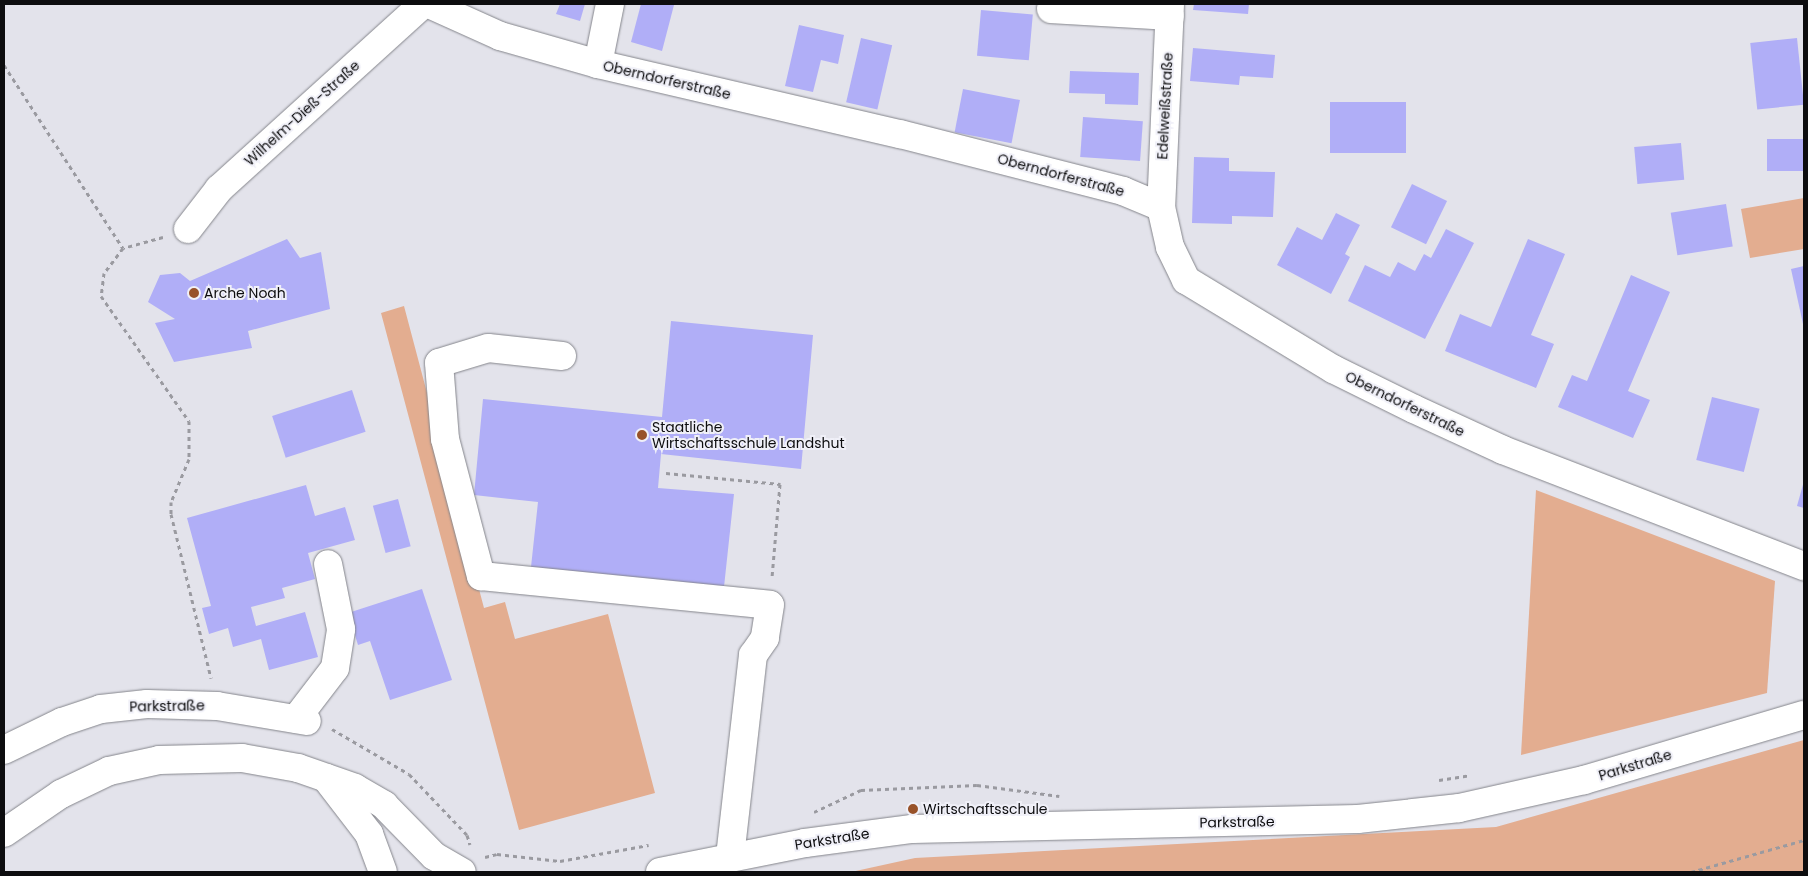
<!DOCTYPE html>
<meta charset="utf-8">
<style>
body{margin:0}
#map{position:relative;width:1808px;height:876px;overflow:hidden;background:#e3e3eb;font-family:Poppins,sans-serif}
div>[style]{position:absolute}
.green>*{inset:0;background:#e3ad90}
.building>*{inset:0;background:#b0aef7;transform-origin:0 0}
.path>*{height:3px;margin-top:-1.5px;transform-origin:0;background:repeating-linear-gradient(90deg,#9a9aa0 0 4px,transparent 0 8px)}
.roads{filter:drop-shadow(0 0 1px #84858b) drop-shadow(0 0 1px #84858b)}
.minor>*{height:28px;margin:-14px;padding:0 14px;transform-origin:14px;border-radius:14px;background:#fff}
.major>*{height:28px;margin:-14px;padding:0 14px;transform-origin:14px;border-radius:14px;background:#fff}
.dots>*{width:14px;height:14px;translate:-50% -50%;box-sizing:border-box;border:2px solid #f0f0f8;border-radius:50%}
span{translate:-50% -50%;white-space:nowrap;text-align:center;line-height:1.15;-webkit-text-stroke:4px #f0f0f8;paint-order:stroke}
.street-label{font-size:14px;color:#0d0d0f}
.poi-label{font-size:14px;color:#0d0d0f}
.left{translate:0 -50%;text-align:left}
.frame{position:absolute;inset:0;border:5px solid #0d0d0f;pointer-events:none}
</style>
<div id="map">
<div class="green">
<div style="clip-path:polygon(1804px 198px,1804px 249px,1750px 258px,1741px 209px)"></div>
<div style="clip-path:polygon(404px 306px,484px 608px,505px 602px,515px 639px,608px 614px,655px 793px,519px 830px,381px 313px)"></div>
<div style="clip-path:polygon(1536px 490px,1775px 581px,1767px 693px,1521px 755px)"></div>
<div style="clip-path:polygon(1804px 740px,1804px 872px,851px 872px,915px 858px,1496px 827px)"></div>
</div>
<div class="building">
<div style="clip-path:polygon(560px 4px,585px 4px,580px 21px,556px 14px)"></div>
<div style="clip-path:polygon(641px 4px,674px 5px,662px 51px,631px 42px)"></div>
<div style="clip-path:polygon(1194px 4px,1249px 4px,1248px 14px,1193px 10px)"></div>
<div style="left:981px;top:10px;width:52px;height:46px;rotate:5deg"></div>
<div style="clip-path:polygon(799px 25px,844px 35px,838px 64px,821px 60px,813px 92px,785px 86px)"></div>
<div style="left:861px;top:38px;width:32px;height:66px;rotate:13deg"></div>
<div style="left:1797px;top:38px;width:67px;height:47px;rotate:84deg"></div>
<div style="clip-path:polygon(1193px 48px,1275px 55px,1273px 78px,1240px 76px,1239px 85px,1190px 81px)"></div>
<div style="clip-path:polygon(1070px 71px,1139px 73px,1138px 105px,1105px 104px,1105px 94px,1069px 93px)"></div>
<div style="left:963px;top:89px;width:58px;height:44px;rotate:11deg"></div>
<div style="left:1406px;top:102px;width:51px;height:76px;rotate:90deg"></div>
<div style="left:1083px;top:117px;width:60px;height:40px;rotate:4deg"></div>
<div style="left:1804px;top:139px;width:32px;height:37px;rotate:90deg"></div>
<div style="left:1681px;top:143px;width:37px;height:47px;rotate:85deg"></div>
<div style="clip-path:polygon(1194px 157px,1229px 158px,1229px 171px,1275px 172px,1273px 217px,1232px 216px,1232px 224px,1192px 223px)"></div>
<div style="left:1412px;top:184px;width:39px;height:48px;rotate:26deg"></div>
<div style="left:1726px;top:204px;width:43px;height:56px;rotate:81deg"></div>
<div style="clip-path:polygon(1336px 213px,1360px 225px,1345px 254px,1350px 257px,1331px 294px,1277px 265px,1297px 227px,1322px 240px)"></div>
<div style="clip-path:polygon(1446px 229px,1474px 243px,1425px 339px,1348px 301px,1365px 265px,1390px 277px,1398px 262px,1415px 271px,1424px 254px,1431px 258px)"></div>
<div style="clip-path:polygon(287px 239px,300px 258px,321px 252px,330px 309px,248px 331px,252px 348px,174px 362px,155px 323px,175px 319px,148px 302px,160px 275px,180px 273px,190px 281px)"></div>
<div style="clip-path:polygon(1528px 239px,1565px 254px,1531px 335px,1554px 344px,1536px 388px,1445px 351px,1460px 314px,1491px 327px)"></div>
<div style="clip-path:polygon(1804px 266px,1804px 324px,1803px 324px,1791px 269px)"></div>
<div style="clip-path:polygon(1631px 275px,1670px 292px,1628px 391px,1650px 400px,1633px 438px,1558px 407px,1572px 375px,1587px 381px)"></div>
<div style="clip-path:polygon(671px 321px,813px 335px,801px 469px,661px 454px,658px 488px,734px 494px,724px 587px,531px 567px,538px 502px,474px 495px,483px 399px,662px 417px)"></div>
<div style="left:352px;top:390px;width:44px;height:84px;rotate:72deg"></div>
<div style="left:1712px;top:397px;width:49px;height:65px;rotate:14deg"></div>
<div style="clip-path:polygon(1804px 481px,1804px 508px,1797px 506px)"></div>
<div style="clip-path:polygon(306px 485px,315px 516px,345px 507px,355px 540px,308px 553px,315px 579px,282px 588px,285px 598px,251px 607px,256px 626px,305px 612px,318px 657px,269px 670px,261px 639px,233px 647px,228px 628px,209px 634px,202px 608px,211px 606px,187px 518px)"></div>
<div style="left:398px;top:499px;width:49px;height:26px;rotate:75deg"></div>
<div style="clip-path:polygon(422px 589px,452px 680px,390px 700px,370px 641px,358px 645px,348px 613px)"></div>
</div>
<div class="path">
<div style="left:4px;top:65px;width:218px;rotate:57deg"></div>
<div style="left:163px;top:237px;width:41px;rotate:164.6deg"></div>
<div style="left:123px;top:248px;width:31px;rotate:127deg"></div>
<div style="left:104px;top:273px;width:23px;rotate:97deg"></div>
<div style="left:101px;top:296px;width:153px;rotate:54.9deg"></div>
<div style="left:189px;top:421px;width:38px;rotate:90deg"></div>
<div style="left:189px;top:459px;width:47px;rotate:112.7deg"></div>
<div style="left:171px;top:502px;width:12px;rotate:90deg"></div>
<div style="left:171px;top:514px;width:169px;rotate:76.3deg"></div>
<div style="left:666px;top:473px;width:115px;rotate:5.5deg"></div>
<div style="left:780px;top:484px;width:93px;rotate:94.9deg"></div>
<div style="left:332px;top:729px;width:89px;rotate:30.3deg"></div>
<div style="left:409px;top:774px;width:84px;rotate:46.4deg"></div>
<div style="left:467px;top:835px;width:10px;rotate:73deg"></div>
<div style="left:1439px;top:780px;width:31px;rotate:-9deg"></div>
<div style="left:814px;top:812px;width:52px;rotate:-25.1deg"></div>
<div style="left:861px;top:790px;width:116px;rotate:-2.5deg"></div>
<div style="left:977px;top:785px;width:83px;rotate:7.6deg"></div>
<div style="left:485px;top:857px;width:12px;rotate:-14deg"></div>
<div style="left:497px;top:854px;width:63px;rotate:6.3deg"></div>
<div style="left:560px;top:861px;width:90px;rotate:-10.2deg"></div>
<div style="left:1691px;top:872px;width:117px;rotate:-15.8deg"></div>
</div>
<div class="roads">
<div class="minor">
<div style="left:429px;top:4px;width:78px;rotate:24.3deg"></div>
<div style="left:500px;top:36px;width:102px;rotate:15.9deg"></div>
<div style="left:598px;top:64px;width:310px;rotate:13.1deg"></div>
<div style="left:900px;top:134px;width:230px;rotate:14.3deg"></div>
<div style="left:1123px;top:191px;width:41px;rotate:22.8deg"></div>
<div style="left:1170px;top:4px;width:203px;rotate:92.5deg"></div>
<div style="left:1161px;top:207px;width:41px;rotate:77.3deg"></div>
<div style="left:1170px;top:247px;width:37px;rotate:64deg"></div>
<div style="left:1186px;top:280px;width:172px;rotate:31.2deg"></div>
<div style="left:1333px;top:369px;width:90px;rotate:26.3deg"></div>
<div style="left:1414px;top:409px;width:98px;rotate:24.7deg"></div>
<div style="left:1503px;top:450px;width:323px;rotate:21.1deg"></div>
<div style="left:1051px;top:9px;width:119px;rotate:3.4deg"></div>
<div style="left:598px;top:64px;width:61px;rotate:-78.7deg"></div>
<div style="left:188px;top:229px;width:51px;rotate:-52.2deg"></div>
<div style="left:219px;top:189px;width:275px;rotate:-42.2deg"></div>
<div style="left:562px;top:356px;width:74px;rotate:-173.8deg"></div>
<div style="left:488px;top:348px;width:51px;rotate:163deg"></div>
<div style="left:439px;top:363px;width:76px;rotate:85.5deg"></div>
<div style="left:445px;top:439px;width:142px;rotate:75.3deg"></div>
<div style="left:481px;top:576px;width:290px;rotate:5.7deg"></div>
<div style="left:770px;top:605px;width:33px;rotate:99deg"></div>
<div style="left:765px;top:638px;width:21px;rotate:125deg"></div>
<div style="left:753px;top:655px;width:204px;rotate:96.5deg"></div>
<div style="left:296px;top:719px;width:64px;rotate:-52.6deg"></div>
<div style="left:335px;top:668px;width:39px;rotate:-81deg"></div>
<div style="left:341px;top:629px;width:66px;rotate:-101.3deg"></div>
<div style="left:4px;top:750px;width:64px;rotate:-25.8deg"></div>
<div style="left:62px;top:722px;width:41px;rotate:-18.4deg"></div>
<div style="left:101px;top:709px;width:46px;rotate:-6.2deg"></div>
<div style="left:147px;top:704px;width:70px;rotate:1.6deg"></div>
<div style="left:217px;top:706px;width:91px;rotate:9.5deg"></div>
</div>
<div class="major">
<div style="left:326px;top:778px;width:71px;rotate:52.5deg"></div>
<div style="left:369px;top:834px;width:40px;rotate:69.8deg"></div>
<div style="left:4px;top:833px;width:69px;rotate:-34.4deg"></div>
<div style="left:61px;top:794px;width:53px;rotate:-25.6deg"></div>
<div style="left:109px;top:771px;width:51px;rotate:-12.4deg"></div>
<div style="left:159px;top:760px;width:83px;rotate:-1.4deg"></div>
<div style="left:242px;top:758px;width:57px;rotate:10.1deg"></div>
<div style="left:298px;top:768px;width:60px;rotate:19.3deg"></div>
<div style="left:355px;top:788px;width:34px;rotate:30deg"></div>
<div style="left:384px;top:805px;width:71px;rotate:45.6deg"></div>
<div style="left:434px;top:856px;width:32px;rotate:30deg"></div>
<div style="left:660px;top:872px;width:148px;rotate:-11.3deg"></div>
<div style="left:805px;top:843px;width:108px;rotate:-7.5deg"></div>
<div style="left:912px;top:829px;width:446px;rotate:-1.3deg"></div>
<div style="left:1358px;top:819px;width:102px;rotate:-6.2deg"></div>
<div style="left:1459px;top:808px;width:128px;rotate:-12.6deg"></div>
<div style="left:1584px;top:780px;width:229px;rotate:-16.5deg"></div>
</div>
</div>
<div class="dots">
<div style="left:194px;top:293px;background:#985229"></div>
<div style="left:642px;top:435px;background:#985229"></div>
<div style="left:913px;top:809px;background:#985229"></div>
</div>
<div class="street-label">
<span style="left:667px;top:80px;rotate:13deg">Oberndorferstraße</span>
<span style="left:1165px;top:106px;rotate:-87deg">Edelweißstraße</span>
<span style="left:302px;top:113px;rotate:-42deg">Wilhelm-Dieß-Straße</span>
<span style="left:1061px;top:175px;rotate:15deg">Oberndorferstraße</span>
<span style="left:1405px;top:404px;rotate:26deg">Oberndorferstraße</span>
<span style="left:167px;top:706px;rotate:-1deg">Parkstraße</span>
<span style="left:1635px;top:765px;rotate:-17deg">Parkstraße</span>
<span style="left:1237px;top:822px;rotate:-1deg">Parkstraße</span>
<span style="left:832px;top:839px;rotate:-9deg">Parkstraße</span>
</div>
<div class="poi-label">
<span class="left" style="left:204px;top:293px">Arche Noah</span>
<span class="left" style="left:652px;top:435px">Staatliche<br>Wirtschaftsschule Landshut</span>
<span class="left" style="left:923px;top:809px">Wirtschaftsschule</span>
</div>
<div class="frame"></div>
</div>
